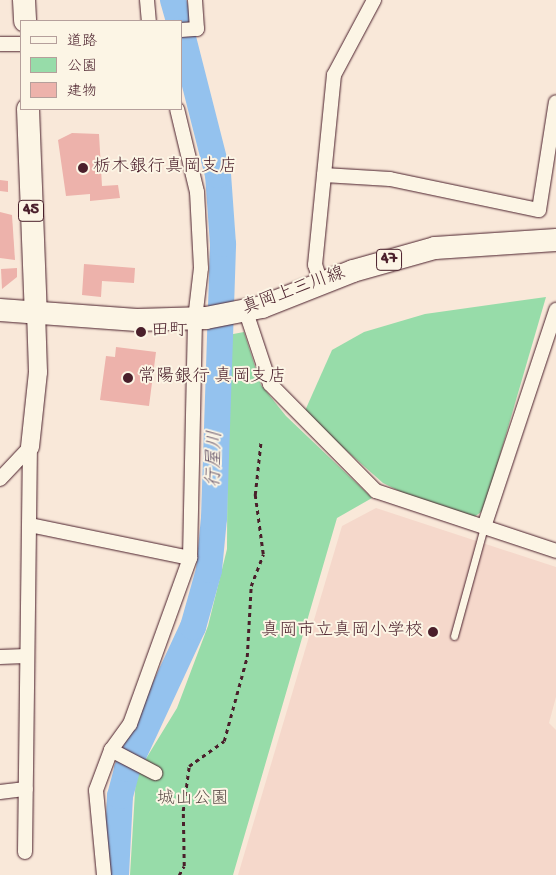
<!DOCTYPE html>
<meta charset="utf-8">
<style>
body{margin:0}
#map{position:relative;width:556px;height:875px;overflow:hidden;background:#f9e8d9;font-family:"Gochi Hand","Klee One",sans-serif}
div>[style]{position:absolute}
.built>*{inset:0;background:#f5d8cb}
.green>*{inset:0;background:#97dca9}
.river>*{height:26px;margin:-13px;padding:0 13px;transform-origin:13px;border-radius:13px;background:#94c2ee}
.building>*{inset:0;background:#edb2ab}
.path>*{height:2.5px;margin-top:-1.25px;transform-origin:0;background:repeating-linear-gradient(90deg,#4a1f2b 0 4px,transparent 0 8px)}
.roads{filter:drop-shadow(0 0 1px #4a1f2b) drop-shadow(0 0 1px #4a1f2b)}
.service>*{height:7px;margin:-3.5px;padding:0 3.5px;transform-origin:3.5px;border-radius:3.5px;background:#fcf5e5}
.minor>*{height:14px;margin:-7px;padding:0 7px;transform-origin:7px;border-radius:7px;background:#fcf5e5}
.tertiary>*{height:18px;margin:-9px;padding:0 9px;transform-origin:9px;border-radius:9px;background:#fcf5e5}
.primary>*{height:22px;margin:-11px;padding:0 11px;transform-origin:11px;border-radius:11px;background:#fcf5e5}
.dots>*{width:14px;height:14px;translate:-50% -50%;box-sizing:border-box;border:2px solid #fcf5e5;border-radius:50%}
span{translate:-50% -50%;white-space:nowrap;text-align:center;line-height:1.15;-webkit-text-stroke:4px #fcf5e5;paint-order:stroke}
.shield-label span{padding:1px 4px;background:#fcf5e5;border:1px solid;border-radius:4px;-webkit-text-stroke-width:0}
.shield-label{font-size:16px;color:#4a1f2b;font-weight:700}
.poi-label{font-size:18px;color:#4a1f2b}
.left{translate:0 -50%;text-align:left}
.right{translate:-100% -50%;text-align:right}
.street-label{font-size:18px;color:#4a1f2b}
.park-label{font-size:18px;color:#5d4e4a}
.water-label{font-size:19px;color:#605066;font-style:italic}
.legend{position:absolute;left:20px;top:20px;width:162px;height:90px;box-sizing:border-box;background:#fcf5e5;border:1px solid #b59f9b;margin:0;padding:6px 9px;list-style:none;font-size:15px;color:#4a1f2b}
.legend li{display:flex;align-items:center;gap:10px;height:25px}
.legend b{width:25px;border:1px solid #b59f9b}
</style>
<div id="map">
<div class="built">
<div style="clip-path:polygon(376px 508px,556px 567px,556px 697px,549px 723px,556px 730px,556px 875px,238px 875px,342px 526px)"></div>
</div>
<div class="green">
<div style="clip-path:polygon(546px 297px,484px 510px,474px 517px,421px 502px,383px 483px,304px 413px,332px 350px,364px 332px,425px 314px)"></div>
<div style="clip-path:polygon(244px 332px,261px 385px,286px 416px,372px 498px,337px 518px,233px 875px,130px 875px,136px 775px,177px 708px,208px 626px,227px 549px,228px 335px)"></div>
</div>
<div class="river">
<div style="left:173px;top:0;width:22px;rotate:74deg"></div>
<div style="left:116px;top:875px;width:79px;rotate:-87.1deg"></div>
<div style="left:120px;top:796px;width:28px;rotate:-75deg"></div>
<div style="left:127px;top:769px;width:157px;rotate:-65.1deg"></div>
<div style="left:193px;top:627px;width:59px;rotate:-74.3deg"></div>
<div style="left:209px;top:570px;width:52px;rotate:-84.5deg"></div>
<div style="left:214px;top:518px;width:274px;rotate:-88.1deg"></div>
<div style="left:223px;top:244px;width:69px;rotate:-94.1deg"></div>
<div style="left:218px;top:175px;width:150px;rotate:-104.3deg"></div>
</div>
<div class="building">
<div style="clip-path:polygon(72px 133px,99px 134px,102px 186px,118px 185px,120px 198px,90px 201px,90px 194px,66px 196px,58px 140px)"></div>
<div style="clip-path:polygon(0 180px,8px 181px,8px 192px,0 191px)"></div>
<div style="clip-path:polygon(0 212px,12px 215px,15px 260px,0 258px)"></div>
<div style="clip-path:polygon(84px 264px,135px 268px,134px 283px,102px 281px,101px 297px,82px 295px)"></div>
<div style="clip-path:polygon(17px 268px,17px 277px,2px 289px,1px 269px)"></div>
<div style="clip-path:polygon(116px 347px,156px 352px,149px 406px,100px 400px,106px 356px,115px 357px)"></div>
</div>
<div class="path">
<div style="left:179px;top:875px;width:10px;rotate:-61deg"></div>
<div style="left:184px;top:866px;width:55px;rotate:-91deg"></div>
<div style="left:183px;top:811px;width:45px;rotate:-82.4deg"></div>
<div style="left:189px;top:766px;width:43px;rotate:-35.5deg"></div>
<div style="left:224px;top:741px;width:87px;rotate:-74.7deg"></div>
<div style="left:247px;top:657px;width:71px;rotate:-86.8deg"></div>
<div style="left:251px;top:586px;width:34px;rotate:-69deg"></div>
<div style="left:263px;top:554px;width:60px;rotate:-97.7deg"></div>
<div style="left:255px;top:495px;width:55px;rotate:-83.8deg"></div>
</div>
<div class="roads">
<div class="service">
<div style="left:454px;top:636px;width:113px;rotate:-74.6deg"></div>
</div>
<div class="minor">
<div style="left:147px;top:0;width:21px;rotate:85deg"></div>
<div style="left:181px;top:30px;width:16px;rotate:-4deg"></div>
<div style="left:197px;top:29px;width:29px;rotate:-94deg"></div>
<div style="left:0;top:44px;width:21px"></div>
<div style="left:324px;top:175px;width:66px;rotate:3.5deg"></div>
<div style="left:390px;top:179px;width:152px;rotate:11.8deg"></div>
<div style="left:539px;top:210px;width:109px;rotate:-81.1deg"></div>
<div style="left:321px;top:283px;width:19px;rotate:-108deg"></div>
<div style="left:315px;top:265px;width:191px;rotate:-84.3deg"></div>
<div style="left:334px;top:75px;width:85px;rotate:-61.9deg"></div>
<div style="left:246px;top:312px;width:76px;rotate:71.6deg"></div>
<div style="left:270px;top:384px;width:151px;rotate:45.3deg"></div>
<div style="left:376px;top:491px;width:190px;rotate:18.4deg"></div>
<div style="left:0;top:479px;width:44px;rotate:-46.8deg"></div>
<div style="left:30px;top:525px;width:163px;rotate:11.7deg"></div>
<div style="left:484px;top:527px;width:229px;rotate:-71.6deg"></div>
<div style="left:0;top:657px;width:26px;rotate:-2deg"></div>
<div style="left:111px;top:750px;width:50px;rotate:27.6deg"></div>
<div style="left:0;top:792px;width:26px;rotate:-7deg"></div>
<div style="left:25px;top:852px;width:405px;rotate:-89.3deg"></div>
<div style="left:104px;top:875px;width:85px;rotate:-95.4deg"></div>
<div style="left:96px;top:790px;width:43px;rotate:-69.4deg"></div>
<div style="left:111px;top:750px;width:32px;rotate:-54deg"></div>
<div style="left:130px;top:724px;width:177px;rotate:-70.1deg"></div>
<div style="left:190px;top:558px;width:239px;rotate:-88.8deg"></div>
<div style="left:195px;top:319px;width:51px;rotate:-83.3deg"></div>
<div style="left:201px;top:268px;width:76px;rotate:-93deg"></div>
<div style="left:197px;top:192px;width:85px;rotate:-103.5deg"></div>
</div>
<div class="tertiary">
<div style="left:30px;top:447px;width:75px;rotate:-83.9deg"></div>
<div style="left:38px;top:372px;width:59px;rotate:-91.9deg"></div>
</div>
<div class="primary">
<div style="left:24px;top:0;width:21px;rotate:87deg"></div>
<div style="left:28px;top:109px;width:204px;rotate:87.8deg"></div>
<div style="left:0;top:310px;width:137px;rotate:4.2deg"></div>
<div style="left:137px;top:320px;width:69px;rotate:-1.7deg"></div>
<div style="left:206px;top:318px;width:57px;rotate:-11.1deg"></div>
<div style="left:262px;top:307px;width:98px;rotate:-21.6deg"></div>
<div style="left:353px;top:271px;width:85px;rotate:-15.7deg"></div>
<div style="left:435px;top:248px;width:121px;rotate:-3.8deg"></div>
</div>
</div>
<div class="dots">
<div style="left:83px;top:168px;background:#4a1f2b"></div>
<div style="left:141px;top:332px;background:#4a1f2b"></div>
<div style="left:128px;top:378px;background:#4a1f2b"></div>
<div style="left:433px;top:632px;background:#4a1f2b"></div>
</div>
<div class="shield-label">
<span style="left:31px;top:211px">45</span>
<span style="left:389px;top:260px">47</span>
</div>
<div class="poi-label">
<span class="left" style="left:93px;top:168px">栃木銀行真岡支店</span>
<span class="left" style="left:151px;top:332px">田町</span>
<span class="left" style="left:138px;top:378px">常陽銀行 真岡支店</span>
<span class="right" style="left:423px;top:632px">真岡市立真岡小学校</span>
</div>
<div class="street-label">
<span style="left:294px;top:292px;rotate:-20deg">真岡上三川線</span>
</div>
<div class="park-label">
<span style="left:193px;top:800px">城山公園</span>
</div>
<div class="water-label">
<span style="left:216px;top:459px;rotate:-88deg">行屋川</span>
</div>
<ul class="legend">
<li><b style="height:6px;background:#fcf5e5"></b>道路</li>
<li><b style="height:14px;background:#97dca9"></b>公園</li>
<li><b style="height:14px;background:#edb2ab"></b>建物</li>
</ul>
</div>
